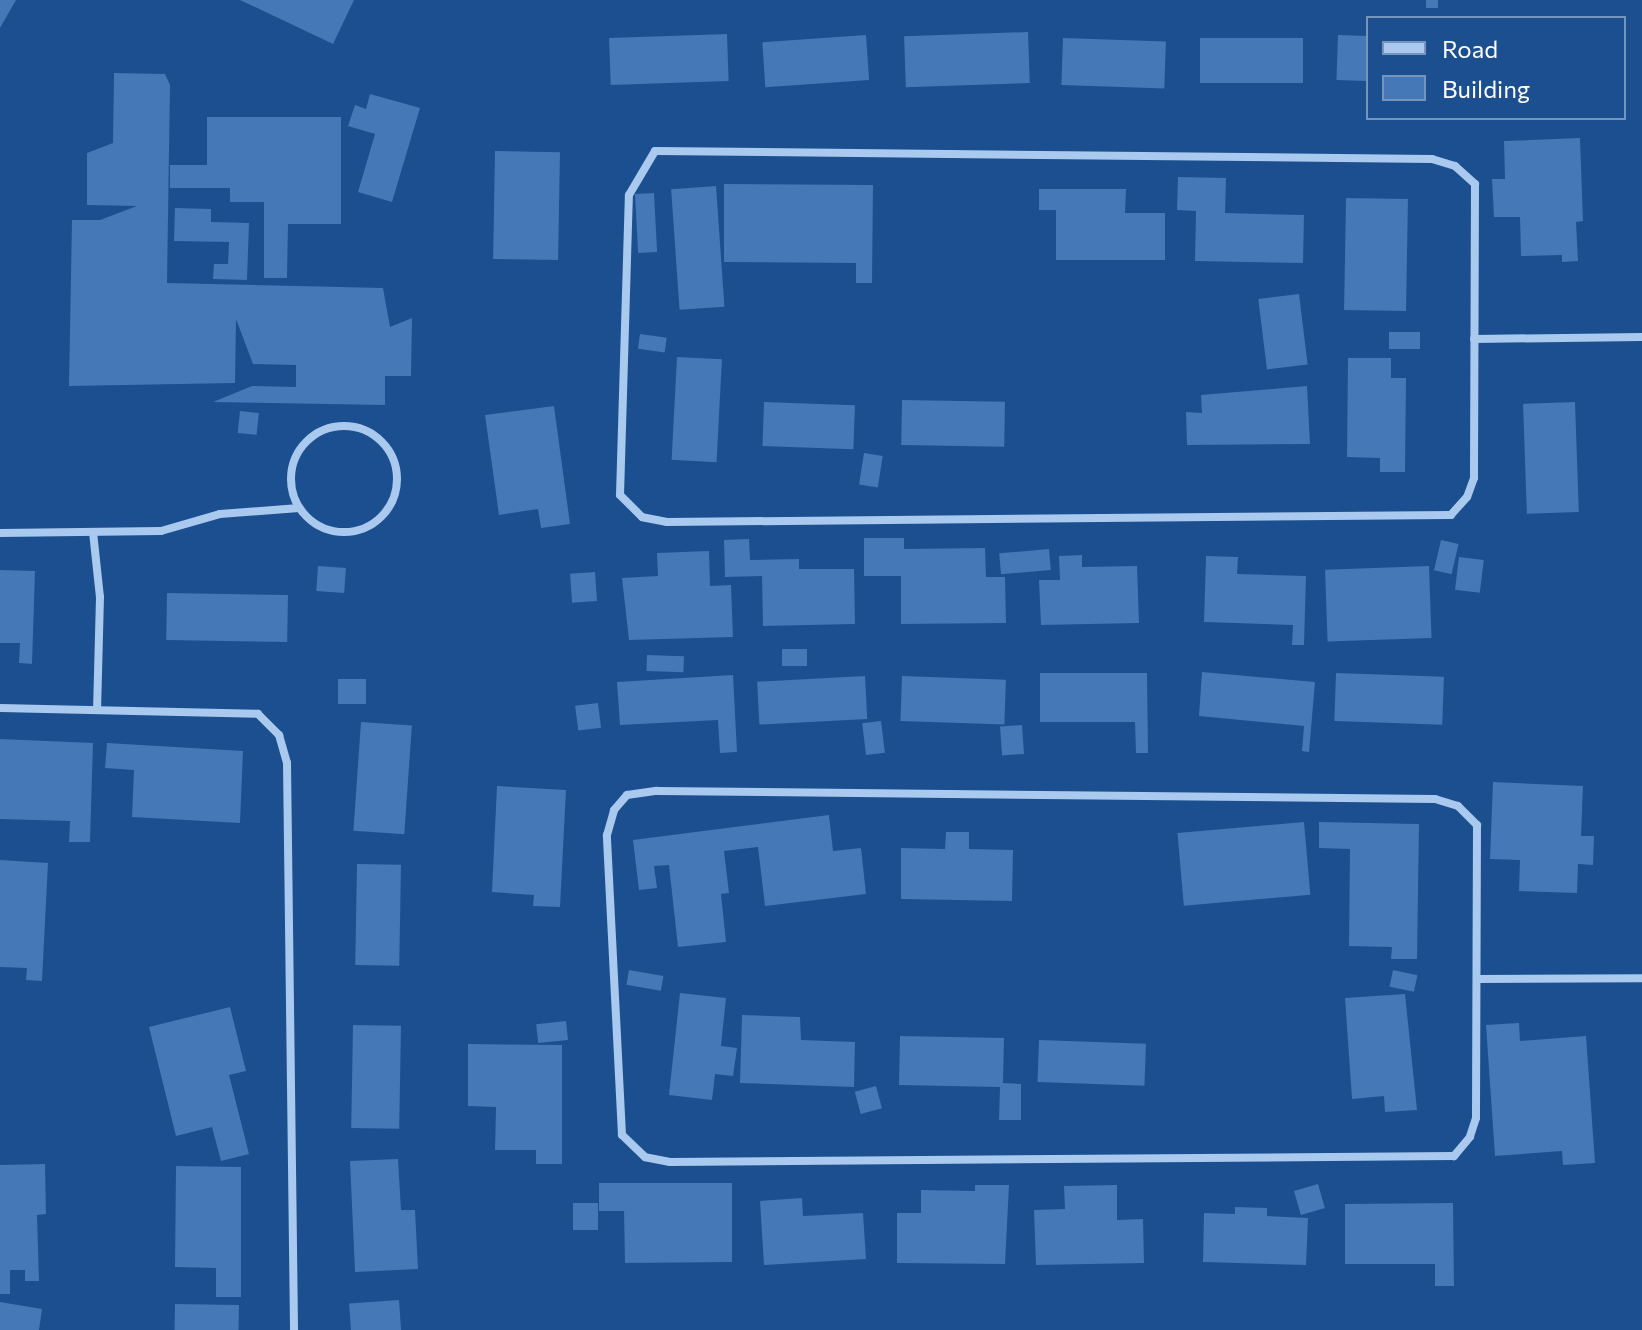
<!DOCTYPE html>
<style>
body{margin:0}
#map{position:relative;width:1642px;height:1330px;overflow:hidden;background:#1b4f8f;font-family:Commissioner,sans-serif}
div>[style]{position:absolute}
.building>*{inset:0;background:#4478b7;transform-origin:0 0}
.street>*{height:8px;margin:-4px;padding:0 4px;transform-origin:4px;border-radius:4px;background:#a9c9ee}
.street>.ring{margin:-4px;padding:0;box-sizing:content-box;background:none;border:8px solid #a9c9ee;border-radius:50%}
span{translate:-50% -50%;white-space:nowrap;text-align:center;line-height:1.15;-webkit-text-stroke:6px #1b4f8f;paint-order:stroke}
.legend{position:absolute;left:1366px;top:16px;width:260px;height:104px;box-sizing:border-box;background:#1b4f8f;border:2px solid #7695bc;margin:0;padding:10px 14px;list-style:none;font-size:24px;color:#fff}
.legend li{display:flex;align-items:center;gap:16px;height:40px}
.legend b{width:40px;border:2px solid #7695bc}
</style>
<div id="map">
<div class="building">
<div style="clip-path:polygon(0 0,16px 0,0 28px)"></div>
<div style="clip-path:polygon(240px 0,354px 0,333px 44px)"></div>
<div style="left:1426px;top:0;width:12px;height:8px"></div>
<div style="left:1028px;top:32px;width:51px;height:124px;rotate:88deg"></div>
<div style="left:727px;top:34px;width:47px;height:118px;rotate:88deg"></div>
<div style="left:866px;top:35px;width:45px;height:104px;rotate:86deg"></div>
<div style="left:1338px;top:35px;width:30px;height:45px;rotate:2deg"></div>
<div style="left:1063px;top:38px;width:103px;height:47px;rotate:2deg"></div>
<div style="left:1200px;top:38px;width:103px;height:45px"></div>
<div style="clip-path:polygon(114px 73px,165px 74px,170px 85px,167px 283px,383px 288px,390px 327px,412px 318px,411px 376px,385px 376px,385px 405px,213px 402px,252px 386px,296px 387px,296px 365px,253px 364px,236px 319px,235px 383px,69px 386px,72px 220px,100px 220px,137px 206px,87px 205px,87px 153px,113px 143px)"></div>
<div style="clip-path:polygon(370px 94px,420px 108px,392px 202px,358px 192px,375px 134px,348px 126px,355px 105px,366px 109px)"></div>
<div style="clip-path:polygon(207px 117px,341px 117px,341px 224px,288px 224px,287px 278px,264px 278px,264px 202px,230px 202px,230px 188px,170px 188px,170px 165px,207px 165px)"></div>
<div style="clip-path:polygon(1580px 138px,1583px 221px,1576px 222px,1578px 261px,1562px 262px,1562px 255px,1521px 256px,1520px 217px,1494px 217px,1492px 179px,1505px 179px,1504px 141px)"></div>
<div style="left:495px;top:151px;width:65px;height:108px;rotate:1deg"></div>
<div style="clip-path:polygon(1178px 177px,1226px 178px,1225px 213px,1304px 215px,1303px 263px,1195px 261px,1196px 211px,1177px 210px)"></div>
<div style="clip-path:polygon(724px 184px,873px 185px,872px 283px,856px 283px,856px 263px,724px 262px)"></div>
<div style="left:716px;top:186px;width:121px;height:45px;rotate:86deg"></div>
<div style="clip-path:polygon(1039px 189px,1126px 189px,1125px 213px,1165px 213px,1165px 260px,1056px 260px,1056px 210px,1039px 210px)"></div>
<div style="left:654px;top:193px;width:59px;height:19px;rotate:87deg"></div>
<div style="left:1346px;top:198px;width:62px;height:112px;rotate:1deg"></div>
<div style="clip-path:polygon(175px 208px,211px 209px,211px 222px,249px 223px,247px 280px,213px 279px,214px 264px,228px 264px,229px 242px,174px 241px)"></div>
<div style="left:1299px;top:294px;width:71px;height:41px;rotate:83deg"></div>
<div style="left:1389px;top:332px;width:31px;height:17px"></div>
<div style="left:640px;top:334px;width:27px;height:15px;rotate:8deg"></div>
<div style="left:677px;top:357px;width:45px;height:103px;rotate:3deg"></div>
<div style="clip-path:polygon(1348px 358px,1391px 358px,1391px 378px,1406px 378px,1405px 472px,1380px 472px,1380px 458px,1347px 457px)"></div>
<div style="clip-path:polygon(1307px 386px,1310px 444px,1187px 445px,1186px 412px,1202px 413px,1201px 395px)"></div>
<div style="left:902px;top:400px;width:103px;height:45px;rotate:1deg"></div>
<div style="left:764px;top:402px;width:91px;height:44px;rotate:2deg"></div>
<div style="left:1575px;top:402px;width:110px;height:52px;rotate:88deg"></div>
<div style="clip-path:polygon(554px 406px,570px 524px,541px 528px,538px 509px,499px 515px,485px 415px)"></div>
<div style="left:240px;top:411px;width:19px;height:22px;rotate:6deg"></div>
<div style="left:864px;top:453px;width:19px;height:32px;rotate:9deg"></div>
<div style="clip-path:polygon(864px 538px,904px 538px,904px 549px,985px 548px,986px 577px,1005px 577px,1006px 623px,901px 624px,901px 576px,864px 576px)"></div>
<div style="clip-path:polygon(749px 539px,750px 560px,799px 559px,799px 569px,854px 569px,855px 624px,763px 626px,762px 576px,725px 577px,724px 540px)"></div>
<div style="left:1441px;top:540px;width:18px;height:31px;rotate:13deg"></div>
<div style="left:1049px;top:549px;width:21px;height:50px;rotate:85deg"></div>
<div style="clip-path:polygon(709px 551px,710px 586px,731px 585px,733px 637px,629px 640px,622px 578px,658px 576px,657px 553px)"></div>
<div style="clip-path:polygon(1082px 555px,1082px 567px,1137px 566px,1139px 623px,1041px 625px,1039px 580px,1060px 580px,1059px 556px)"></div>
<div style="clip-path:polygon(1206px 556px,1238px 557px,1237px 574px,1306px 576px,1304px 645px,1292px 645px,1293px 625px,1204px 622px)"></div>
<div style="left:1459px;top:557px;width:25px;height:33px;rotate:7deg"></div>
<div style="left:318px;top:566px;width:28px;height:25px;rotate:4deg"></div>
<div style="left:1429px;top:566px;width:72px;height:104px;rotate:88deg"></div>
<div style="clip-path:polygon(0 570px,35px 571px,32px 664px,19px 663px,20px 643px,0 643px)"></div>
<div style="left:595px;top:572px;width:29px;height:25px;rotate:86deg"></div>
<div style="left:167px;top:593px;width:121px;height:47px;rotate:1deg"></div>
<div style="left:782px;top:649px;width:25px;height:17px"></div>
<div style="left:647px;top:655px;width:37px;height:16px;rotate:2deg"></div>
<div style="clip-path:polygon(1202px 672px,1315px 682px,1309px 752px,1302px 751px,1304px 726px,1199px 716px)"></div>
<div style="clip-path:polygon(1040px 673px,1147px 673px,1148px 753px,1136px 753px,1135px 722px,1040px 722px)"></div>
<div style="left:1336px;top:673px;width:108px;height:48px;rotate:2deg"></div>
<div style="clip-path:polygon(733px 675px,737px 752px,720px 753px,718px 720px,620px 725px,617px 682px)"></div>
<div style="left:865px;top:676px;width:43px;height:108px;rotate:87deg"></div>
<div style="left:902px;top:676px;width:104px;height:45px;rotate:2deg"></div>
<div style="left:338px;top:679px;width:28px;height:25px"></div>
<div style="left:598px;top:703px;width:25px;height:23px;rotate:83deg"></div>
<div style="left:881px;top:721px;width:32px;height:19px;rotate:83deg"></div>
<div style="left:361px;top:722px;width:51px;height:109px;rotate:4deg"></div>
<div style="left:1022px;top:725px;width:29px;height:22px;rotate:86deg"></div>
<div style="clip-path:polygon(0 739px,93px 743px,90px 842px,69px 842px,70px 821px,0 819px)"></div>
<div style="clip-path:polygon(107px 743px,243px 751px,240px 823px,132px 817px,134px 770px,105px 768px)"></div>
<div style="clip-path:polygon(1493px 782px,1583px 786px,1581px 836px,1594px 836px,1593px 865px,1578px 864px,1577px 893px,1519px 891px,1520px 860px,1490px 859px)"></div>
<div style="clip-path:polygon(497px 786px,566px 790px,560px 907px,533px 906px,534px 895px,492px 892px)"></div>
<div style="clip-path:polygon(829px 815px,833px 851px,861px 848px,866px 894px,765px 906px,758px 847px,724px 851px,729px 893px,721px 894px,726px 942px,678px 947px,669px 865px,654px 866px,657px 888px,639px 890px,633px 840px)"></div>
<div style="left:1304px;top:822px;width:73px;height:127px;rotate:85deg"></div>
<div style="clip-path:polygon(1319px 822px,1419px 824px,1417px 959px,1391px 959px,1392px 947px,1349px 946px,1350px 849px,1319px 848px)"></div>
<div style="clip-path:polygon(946px 832px,969px 832px,969px 849px,1013px 850px,1012px 901px,901px 899px,901px 848px,945px 849px)"></div>
<div style="clip-path:polygon(0 860px,48px 863px,42px 981px,26px 980px,27px 968px,0 967px)"></div>
<div style="left:357px;top:864px;width:44px;height:101px;rotate:1deg"></div>
<div style="left:629px;top:970px;width:35px;height:15px;rotate:10deg"></div>
<div style="left:1393px;top:970px;width:25px;height:17px;rotate:12deg"></div>
<div style="clip-path:polygon(680px 993px,726px 998px,721px 1046px,737px 1048px,733px 1076px,715px 1074px,712px 1100px,669px 1095px)"></div>
<div style="clip-path:polygon(1405px 994px,1417px 1110px,1385px 1112px,1384px 1096px,1352px 1099px,1345px 998px)"></div>
<div style="clip-path:polygon(230px 1007px,246px 1071px,229px 1075px,249px 1154px,221px 1161px,212px 1127px,176px 1136px,149px 1027px)"></div>
<div style="clip-path:polygon(742px 1015px,800px 1017px,801px 1040px,855px 1042px,854px 1087px,740px 1083px)"></div>
<div style="left:566px;top:1021px;width:19px;height:30px;rotate:84deg"></div>
<div style="clip-path:polygon(1519px 1023px,1520px 1041px,1586px 1036px,1595px 1163px,1563px 1165px,1562px 1151px,1495px 1156px,1486px 1025px)"></div>
<div style="left:353px;top:1025px;width:48px;height:103px;rotate:1deg"></div>
<div style="clip-path:polygon(900px 1036px,1004px 1038px,1003px 1083px,1021px 1084px,1021px 1120px,999px 1120px,1000px 1087px,899px 1085px)"></div>
<div style="left:1039px;top:1040px;width:107px;height:42px;rotate:2deg"></div>
<div style="clip-path:polygon(468px 1044px,562px 1045px,562px 1164px,536px 1164px,536px 1150px,495px 1150px,496px 1107px,468px 1106px)"></div>
<div style="left:876px;top:1086px;width:23px;height:22px;rotate:75deg"></div>
<div style="clip-path:polygon(398px 1159px,401px 1210px,415px 1210px,418px 1269px,355px 1272px,350px 1161px)"></div>
<div style="clip-path:polygon(45px 1164px,46px 1214px,37px 1215px,39px 1281px,25px 1281px,25px 1270px,10px 1270px,10px 1294px,0 1294px,0 1165px)"></div>
<div style="clip-path:polygon(176px 1166px,241px 1167px,241px 1297px,216px 1297px,216px 1268px,175px 1267px)"></div>
<div style="clip-path:polygon(599px 1183px,732px 1183px,732px 1262px,625px 1263px,624px 1211px,599px 1211px)"></div>
<div style="left:1318px;top:1184px;width:25px;height:25px;rotate:74deg"></div>
<div style="clip-path:polygon(975px 1185px,1009px 1185px,1005px 1264px,897px 1263px,897px 1213px,921px 1213px,921px 1190px,975px 1191px)"></div>
<div style="clip-path:polygon(1117px 1185px,1117px 1220px,1143px 1219px,1144px 1263px,1036px 1265px,1034px 1210px,1065px 1209px,1064px 1186px)"></div>
<div style="clip-path:polygon(802px 1198px,803px 1216px,863px 1213px,866px 1259px,764px 1265px,760px 1201px)"></div>
<div style="left:573px;top:1203px;width:25px;height:27px"></div>
<div style="clip-path:polygon(1453px 1203px,1454px 1286px,1435px 1286px,1435px 1264px,1345px 1264px,1345px 1204px)"></div>
<div style="clip-path:polygon(1235px 1207px,1267px 1208px,1267px 1216px,1308px 1218px,1306px 1265px,1203px 1262px,1204px 1213px,1235px 1214px)"></div>
<div style="left:399px;top:1300px;width:30px;height:50px;rotate:86deg"></div>
<div style="clip-path:polygon(0 1302px,42px 1309px,39px 1330px,0 1330px)"></div>
<div style="left:175px;top:1304px;width:64px;height:26px;rotate:1deg"></div>
</div>
<div class="street">
<div style="left:655px;top:151px;width:777px;rotate:0.59deg"></div>
<div style="left:1432px;top:159px;width:24px;rotate:17deg"></div>
<div style="left:1455px;top:166px;width:27px;rotate:42deg"></div>
<div style="left:1475px;top:184px;width:294px;rotate:90.2deg"></div>
<div style="left:1474px;top:478px;width:20px;rotate:110deg"></div>
<div style="left:1467px;top:497px;width:24px;rotate:132deg"></div>
<div style="left:1451px;top:515px;width:784px;rotate:179.49deg"></div>
<div style="left:667px;top:522px;width:25px;rotate:-169deg"></div>
<div style="left:642px;top:517px;width:31px;rotate:-135deg"></div>
<div style="left:620px;top:495px;width:300px;rotate:-88.3deg"></div>
<div style="left:629px;top:195px;width:51px;rotate:-59.4deg"></div>
<div style="left:1474px;top:339px;width:168px;rotate:-0.7deg"></div>
<div class="ring" style="left:291px;top:426px;width:98px;height:98px"></div>
<div style="left:93px;top:532px;width:65px;rotate:83.9deg"></div>
<div style="left:100px;top:597px;width:112px;rotate:91.5deg"></div>
<div style="left:0;top:533px;width:161px;rotate:-0.7deg"></div>
<div style="left:161px;top:531px;width:61px;rotate:-16.1deg"></div>
<div style="left:220px;top:514px;width:79px;rotate:-4.3deg"></div>
<div style="left:0;top:708px;width:258px;rotate:1.3deg"></div>
<div style="left:258px;top:714px;width:30px;rotate:45deg"></div>
<div style="left:279px;top:735px;width:29px;rotate:74deg"></div>
<div style="left:287px;top:763px;width:567px;rotate:89.29deg"></div>
<div style="left:657px;top:791px;width:778px;rotate:0.59deg"></div>
<div style="left:1435px;top:799px;width:24px;rotate:17deg"></div>
<div style="left:1458px;top:806px;width:27px;rotate:45deg"></div>
<div style="left:1477px;top:825px;width:293px;rotate:90.2deg"></div>
<div style="left:1476px;top:1118px;width:20px;rotate:108deg"></div>
<div style="left:1470px;top:1137px;width:25px;rotate:130deg"></div>
<div style="left:1454px;top:1156px;width:784px;rotate:179.56deg"></div>
<div style="left:670px;top:1162px;width:25px;rotate:-169deg"></div>
<div style="left:645px;top:1157px;width:32px;rotate:-136deg"></div>
<div style="left:622px;top:1135px;width:300px;rotate:-92.9deg"></div>
<div style="left:607px;top:835px;width:26px;rotate:-74deg"></div>
<div style="left:614px;top:810px;width:20px;rotate:-49deg"></div>
<div style="left:627px;top:795px;width:30px;rotate:-8deg"></div>
<div style="left:1477px;top:979px;width:165px;rotate:-0.3deg"></div>
</div>
<ul class="legend">
<li><b style="height:10px;background:#a9c9ee"></b>Road</li>
<li><b style="height:22px;background:#4478b7"></b>Building</li>
</ul>
</div>
